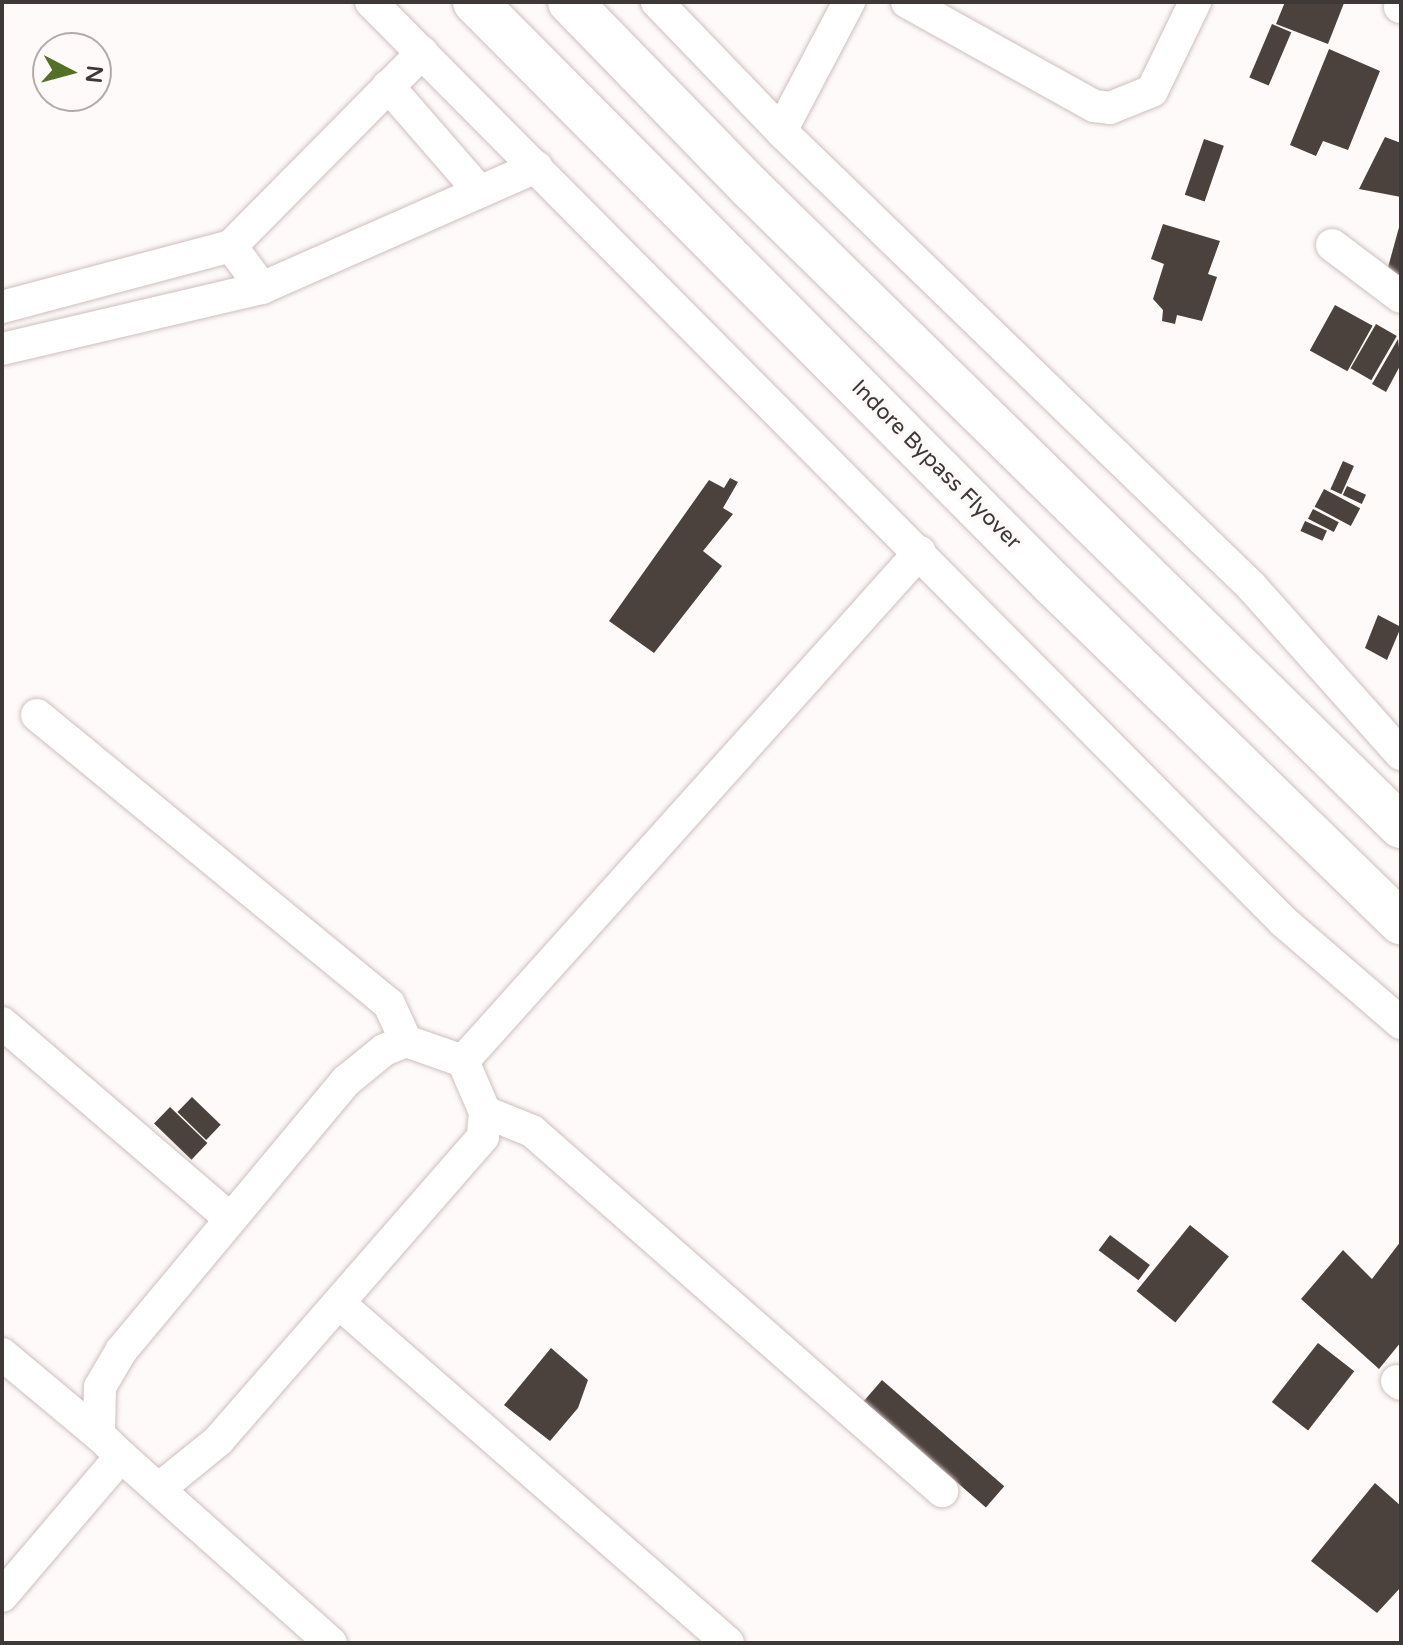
<!DOCTYPE html>
<style>
body{margin:0}
#map{position:relative;width:1403px;height:1645px;overflow:hidden;background:#fdfaf9;font-family:"Varela Round",sans-serif}
div>[style]{position:absolute}
.building>*{inset:0;background:#4c423d;transform-origin:0 0}
.roads{filter:drop-shadow(0 0 2px #cebfbd) drop-shadow(0 0 2px #cebfbd)}
.minor>*{height:32px;margin:-16px;padding:0 16px;transform-origin:16px;border-radius:16px;background:#fff}
.highway>*{height:44px;margin:-22px;padding:0 22px;transform-origin:22px;border-radius:22px;background:#fff}
span{translate:-50% -50%;white-space:nowrap;text-align:center;line-height:1.15;-webkit-text-stroke:8px #fdfaf9;paint-order:stroke}
.street-label{font-size:22px;color:#3e3837}
.frame{position:absolute;inset:0;border:4px solid #3e3837;pointer-events:none}
.north{position:absolute;left:32px;top:32px;width:80px;height:80px;box-sizing:border-box;background:#fdfaf9;border:2px solid #b1acab;border-radius:50%;rotate:96deg;font-size:22px;font-weight:700;line-height:32px;text-align:center;color:#3e3837}
.north::after{content:'';display:block;margin:auto;width:28px;height:36px;background:#527126;clip-path:polygon(50% 0,100% 100%,50% 72%,0 100%)}
</style>
<div id="map">
<div class="building">
<div style="clip-path:polygon(1285px 2px,1344px 3px,1328px 44px,1276px 24px)"></div>
<div style="left:1272px;top:24px;width:21px;height:58px;rotate:23deg"></div>
<div style="clip-path:polygon(1329px 49px,1380px 71px,1348px 150px,1323px 141px,1316px 156px,1290px 145px)"></div>
<div style="clip-path:polygon(1385px 137px,1401px 143px,1401px 197px,1359px 189px)"></div>
<div style="left:1204px;top:139px;width:21px;height:59px;rotate:19deg"></div>
<div style="clip-path:polygon(1401px 220px,1401px 294px,1384px 282px)"></div>
<div style="clip-path:polygon(1163px 224px,1220px 241px,1208px 274px,1217px 277px,1202px 321px,1177px 315px,1175px 324px,1162px 321px,1163px 310px,1153px 299px,1164px 264px,1151px 259px)"></div>
<div style="left:1335px;top:305px;width:43px;height:52px;rotate:29deg"></div>
<div style="left:1376px;top:324px;width:24px;height:51px;rotate:30deg"></div>
<div style="clip-path:polygon(1398px 339px,1401px 364px,1386px 392px,1372px 384px)"></div>
<div style="left:1343px;top:461px;width:12px;height:31px;rotate:24deg"></div>
<div style="clip-path:polygon(730px 478px,738px 482px,723px 508px,733px 514px,703px 551px,722px 566px,654px 653px,609px 621px,709px 480px,724px 488px)"></div>
<div style="left:1347px;top:486px;width:21px;height:10px;rotate:25deg"></div>
<div style="left:1324px;top:489px;width:41px;height:20px;rotate:28deg"></div>
<div style="left:1313px;top:509px;width:29px;height:11px;rotate:27deg"></div>
<div style="left:1305px;top:521px;width:24px;height:11px;rotate:24deg"></div>
<div style="clip-path:polygon(1378px 615px,1401px 627px,1387px 660px,1365px 648px)"></div>
<div style="left:192px;top:1097px;width:40px;height:21px;rotate:44deg"></div>
<div style="left:170px;top:1107px;width:52px;height:23px;rotate:44deg"></div>
<div style="left:1190px;top:1225px;width:50px;height:85px;rotate:39deg"></div>
<div style="left:1110px;top:1235px;width:50px;height:19px;rotate:37deg"></div>
<div style="clip-path:polygon(1401px 1241px,1401px 1342px,1379px 1369px,1301px 1299px,1343px 1250px,1372px 1279px)"></div>
<div style="left:1318px;top:1343px;width:46px;height:75px;rotate:38deg"></div>
<div style="clip-path:polygon(551px 1348px,588px 1380px,578px 1408px,550px 1441px,504px 1405px)"></div>
<div style="left:882px;top:1380px;width:162px;height:28px;rotate:41deg"></div>
<div style="clip-path:polygon(1375px 1483px,1401px 1506px,1401px 1587px,1377px 1613px,1311px 1561px)"></div>
</div>
<div class="roads">
<div class="minor">
<div style="left:371px;top:2px;width:1296px;rotate:45.22deg"></div>
<div style="left:1284px;top:922px;width:155px;rotate:40.8deg"></div>
<div style="left:657px;top:2px;width:179px;rotate:46.1deg"></div>
<div style="left:781px;top:131px;width:656px;rotate:44.07deg"></div>
<div style="left:1252px;top:587px;width:224px;rotate:48.3deg"></div>
<div style="left:907px;top:2px;width:214px;rotate:29.1deg"></div>
<div style="left:1094px;top:106px;width:16px;rotate:7deg"></div>
<div style="left:1110px;top:108px;width:45px;rotate:-22deg"></div>
<div style="left:1152px;top:91px;width:99px;rotate:-64.2deg"></div>
<div style="left:1400px;top:7px;width:1px"></div>
<div style="left:388px;top:86px;width:140px;rotate:49deg"></div>
<div style="left:781px;top:131px;width:146px;rotate:-62.2deg"></div>
<div style="left:1332px;top:245px;width:86px;rotate:37deg"></div>
<div style="left:231px;top:246px;width:272px;rotate:-45.3deg"></div>
<div style="left:2px;top:307px;width:237px;rotate:-14.9deg"></div>
<div style="left:231px;top:246px;width:52px;rotate:53.6deg"></div>
<div style="left:2px;top:349px;width:267px;rotate:-13.2deg"></div>
<div style="left:262px;top:288px;width:300px;rotate:-23.8deg"></div>
<div style="left:37px;top:715px;width:455px;rotate:39.4deg"></div>
<div style="left:389px;top:1004px;width:41px;rotate:65.3deg"></div>
<div style="left:2px;top:1023px;width:301px;rotate:40.6deg"></div>
<div style="left:463px;top:1061px;width:684px;rotate:-48.08deg"></div>
<div style="left:485px;top:1112px;width:51px;rotate:22deg"></div>
<div style="left:532px;top:1131px;width:546px;rotate:41.28deg"></div>
<div style="left:340px;top:1304px;width:515px;rotate:41.14deg"></div>
<div style="left:2px;top:1354px;width:126px;rotate:39.9deg"></div>
<div style="left:1397px;top:1381px;width:5px;rotate:37deg"></div>
<div style="left:121px;top:1456px;width:281px;rotate:41.7deg"></div>
<div style="left:2px;top:1596px;width:184px;rotate:-49.6deg"></div>
<div style="left:121px;top:1456px;width:30px;rotate:-136deg"></div>
<div style="left:99px;top:1435px;width:48px;rotate:-88.8deg"></div>
<div style="left:100px;top:1387px;width:42px;rotate:-59.7deg"></div>
<div style="left:121px;top:1351px;width:351px;rotate:-50.2deg"></div>
<div style="left:346px;top:1081px;width:49px;rotate:-39.2deg"></div>
<div style="left:384px;top:1050px;width:24px;rotate:-22deg"></div>
<div style="left:406px;top:1041px;width:60px;rotate:19.3deg"></div>
<div style="left:463px;top:1061px;width:56px;rotate:66.7deg"></div>
<div style="left:485px;top:1112px;width:25px;rotate:95deg"></div>
<div style="left:483px;top:1137px;width:403px;rotate:131.1deg"></div>
<div style="left:218px;top:1441px;width:75px;rotate:141deg"></div>
</div>
<div class="highway">
<div style="left:475px;top:2px;width:822px;rotate:45.2deg"></div>
<div style="left:1054px;top:585px;width:484px;rotate:44.2deg"></div>
<div style="left:570px;top:2px;width:260px;rotate:45.8deg"></div>
<div style="left:751px;top:188px;width:911px;rotate:44.47deg"></div>
</div>
</div>
<div class="street-label">
<span style="left:936px;top:465px;rotate:45deg">Indore Bypass Flyover</span>
</div>
<div class="frame"></div>
<div class="north">N</div>
</div>
